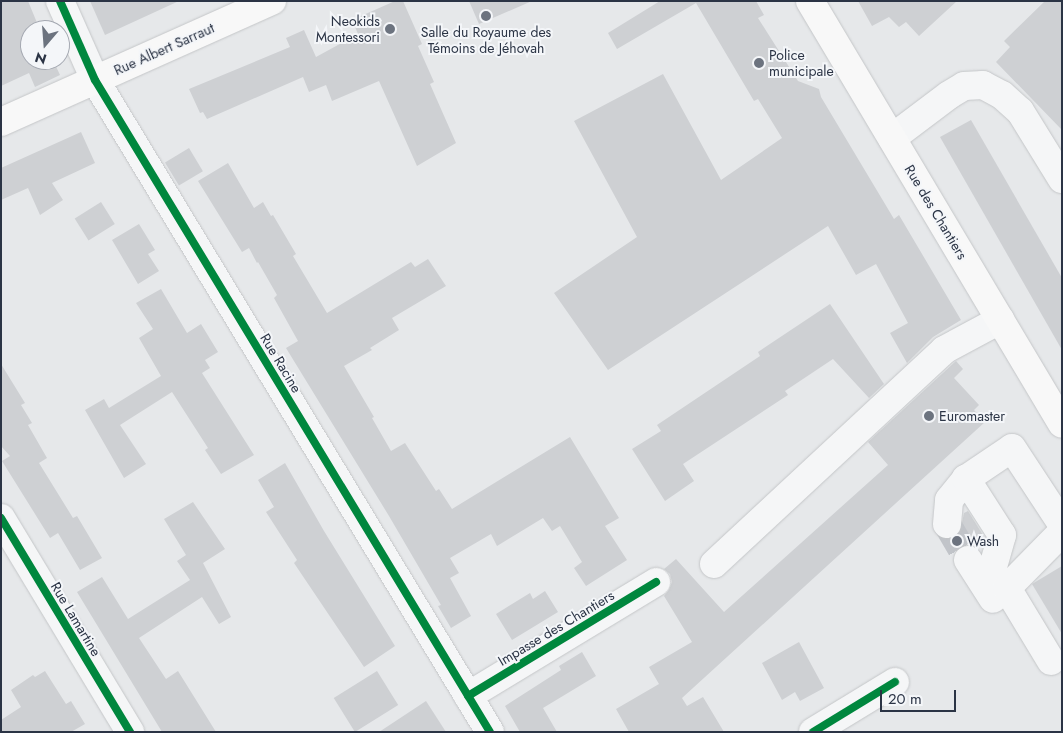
<!DOCTYPE html>
<meta charset="utf-8">
<style>
body{margin:0}
#map{position:relative;width:1063px;height:733px;overflow:hidden;background:#e6e8ea;font-family:Jost,sans-serif}
div>[style]{position:absolute}
.building>*{inset:0;background:#ced0d3;transform-origin:0 0}
.minor-tunnel>*{height:28px;margin-top:-14px;transform-origin:0;background:repeating-linear-gradient(90deg,#c1c4c9 0 28px,transparent 0 42px)}
.roads{filter:drop-shadow(0 0 1px #c4c6c8) drop-shadow(0 0 1px #c4c6c8)}
.minor>*{height:28px;margin:-14px;padding:0 14px;transform-origin:14px;border-radius:14px;background:#f5f6f7}
.major>*{height:28px;margin:-14px;padding:0 14px;transform-origin:14px;border-radius:14px;background:#f8f8f8}
.cycleway>*{height:8px;margin:-4px;padding:0 4px;transform-origin:4px;border-radius:4px;background:#00873e}
.dots>*{width:14px;height:14px;translate:-50% -50%;box-sizing:border-box;border:2px solid #f4f6f9;border-radius:50%}
span{translate:-50% -50%;white-space:nowrap;text-align:center;line-height:1.15;-webkit-text-stroke:4px #f4f6f9;paint-order:stroke}
.poi-label{font-size:14px;color:#2b3445}
.right{translate:-100% -50%;text-align:right}
.left{translate:0 -50%;text-align:left}
.street-label{font-size:14px;color:#2b3445}
.frame{position:absolute;inset:0;border:2px solid #2b3445;pointer-events:none}
.north{position:absolute;left:20px;top:20px;width:50px;height:50px;box-sizing:border-box;background:#f4f6f9;border:1px solid #a4a8b1;border-radius:50%;rotate:198deg;font-size:14px;font-weight:700;line-height:20px;text-align:center;color:#2b3445}
.north::after{content:'';display:block;margin:auto;width:18px;height:22px;background:#6c737f;clip-path:polygon(50% 0,100% 100%,50% 72%,0 100%)}
.scale{position:absolute;left:880px;top:690px;width:76px;height:22px;box-sizing:border-box;border:2px solid #2b3445;border-top:0;padding-left:6px;font-size:15px;line-height:18px;white-space:nowrap;color:#2b3445;-webkit-text-stroke:4px #f4f6f9;paint-order:stroke}
</style>
<div id="map">
<div class="building">
<div style="clip-path:polygon(1px 1px,28px 1px,40px 30px,30px 30px,30px 60px,53px 60px,60px 75px,35px 87px,29px 73px,1px 86px)"></div>
<div style="clip-path:polygon(90px 1px,179px 1px,105px 35px)"></div>
<div style="clip-path:polygon(395px 1px,403px 1px,422px 44px,418px 46px,434px 82px,430px 84px,456px 143px,417px 166px,379px 81px,332px 101px,326px 85px,309px 92px,303px 77px,207px 119px,203px 112px,200px 113px,189px 89px,290px 47px,286px 38px,304px 30px,316px 57px,358px 34px,352px 20px)"></div>
<div style="clip-path:polygon(469px 1px,532px 1px,479px 24px)"></div>
<div style="clip-path:polygon(660px 1px,756px 1px,764px 15px,758px 18px,798px 81px,819px 89px,821px 97px,894px 219px,899px 215px,961px 320px,933px 337px,907px 363px,890px 333px,908px 323px,876px 264px,856px 275px,828px 226px,608px 370px,554px 293px,637px 237px,574px 121px,663px 74px,721px 180px,782px 138px,758px 99px,754px 101px,696px 3px,617px 49px,608px 33px)"></div>
<div style="clip-path:polygon(858px 1px,957px 1px,919px 36px,906px 22px,899px 27px,889px 17px,872px 26px)"></div>
<div style="clip-path:polygon(1045px 1px,1062px 1px,1062px 130px,996px 62px,1010px 47px,1004px 41px)"></div>
<div style="clip-path:polygon(971px 120px,1062px 278px,1062px 350px,940px 137px)"></div>
<div style="clip-path:polygon(81px 132px,95px 163px,52px 183px,63px 200px,40px 215px,28px 188px,1px 200px,1px 168px)"></div>
<div style="left:189px;top:148px;width:27px;height:28px;rotate:59deg"></div>
<div style="clip-path:polygon(228px 163px,254px 208px,263px 202px,271px 216px,273px 215px,296px 254px,293px 256px,327px 313px,411px 262px,415px 267px,428px 259px,446px 286px,392px 318px,399px 330px,370px 348px,372px 350px,344px 366px,374px 417px,372px 418px,391px 451px,405px 443px,436px 491px,439px 489px,452px 509px,570px 437px,619px 518px,605px 526px,627px 560px,586px 586px,574px 568px,582px 562px,560px 526px,552px 531px,543px 518px,497px 546px,491px 534px,450px 558px,459px 573px,450px 578px,471px 616px,451px 628px,438px 606px,441px 605px,389px 516px,286px 348px,298px 341px,274px 298px,277px 295px,258px 262px,257px 263px,249px 248px,242px 252px,198px 181px)"></div>
<div style="left:101px;top:202px;width:26px;height:31px;rotate:58deg"></div>
<div style="clip-path:polygon(139px 224px,155px 250px,148px 254px,159px 271px,138px 284px,112px 240px)"></div>
<div style="clip-path:polygon(161px 289px,187px 333px,201px 324px,218px 352px,205px 360px,210px 368px,202px 373px,254px 455px,221px 474px,205px 450px,208px 448px,172px 392px,120px 425px,146px 464px,124px 478px,85px 410px,104px 399px,109px 408px,161px 376px,139px 338px,153px 329px,136px 303px)"></div>
<div style="clip-path:polygon(830px 304px,884px 384px,869px 398px,833px 359px,785px 391px,788px 395px,683px 464px,694px 481px,665px 501px,632px 449px,661px 431px,657px 425px,760px 356px,758px 352px)"></div>
<div style="clip-path:polygon(956px 361px,963px 369px,954px 378px,979px 405px,974px 410px,985px 422px,682px 698px,687px 706px,703px 697px,724px 732px,629px 732px,616px 709px,659px 684px,649px 667px,692px 642px,664px 596px,669px 590px,672px 582px,670px 574px,664px 569px,676px 559px,724px 612px,888px 465px,868px 442px)"></div>
<div style="clip-path:polygon(1px 364px,25px 403px,21px 405px,32px 423px,28px 425px,47px 458px,39px 463px,73px 518px,77px 516px,102px 558px,80px 570px,58px 533px,50px 538px,2px 461px,10px 456px,1px 446px)"></div>
<div style="clip-path:polygon(285px 463px,324px 531px,395px 646px,364px 667px,294px 563px,297px 560px,266px 512px,274px 507px,258px 480px)"></div>
<div style="clip-path:polygon(193px 502px,225px 549px,203px 563px,231px 617px,219px 624px,202px 597px,139px 638px,166px 679px,178px 671px,216px 732px,162px 732px,77px 592px,102px 577px,128px 619px,190px 580px,177px 561px,186px 555px,164px 519px)"></div>
<div style="clip-path:polygon(968px 511px,983px 535px,950px 554px,940px 538px,953px 538px,960px 533px,964px 513px)"></div>
<div style="clip-path:polygon(1062px 566px,1062px 634px,1032px 584px)"></div>
<div style="clip-path:polygon(545px 591px,558px 612px,512px 640px,496px 614px,530px 593px,533px 599px)"></div>
<div style="clip-path:polygon(799px 642px,824px 688px,800px 701px,795px 692px,782px 700px,762px 663px)"></div>
<div style="clip-path:polygon(582px 652px,596px 676px,543px 708px,557px 732px,520px 732px,505px 706px,561px 670px,559px 666px)"></div>
<div style="clip-path:polygon(45px 671px,66px 704px,71px 701px,85px 724px,71px 732px,1px 732px,1px 720px,21px 707px,11px 690px,33px 675px,35px 677px)"></div>
<div style="left:377px;top:671px;width:40px;height:51px;rotate:58deg"></div>
<div style="clip-path:polygon(426px 701px,446px 732px,379px 732px)"></div>
</div>
<div class="minor-tunnel">
<div style="left:947px;top:524px;width:42px;rotate:59.7deg"></div>
</div>
<div class="roads">
<div class="minor">
<div style="left:60px;top:1px;width:86px;rotate:66.1deg"></div>
<div style="left:95px;top:80px;width:762px;rotate:58.79deg"></div>
<div style="left:892px;top:138px;width:71px;rotate:-37deg"></div>
<div style="left:949px;top:95px;width:17px;rotate:-31deg"></div>
<div style="left:964px;top:86px;width:19px;rotate:-3deg"></div>
<div style="left:983px;top:85px;width:21px;rotate:28deg"></div>
<div style="left:1002px;top:95px;width:24px;rotate:42deg"></div>
<div style="left:1020px;top:111px;width:80px;rotate:58.3deg"></div>
<div style="left:1px;top:518px;width:250px;rotate:58.9deg"></div>
<div style="left:947px;top:524px;width:24px;rotate:-85deg"></div>
<div style="left:949px;top:500px;width:27px;rotate:-51deg"></div>
<div style="left:968px;top:560px;width:46px;rotate:57.3deg"></div>
<div style="left:714px;top:564px;width:314px;rotate:-42.9deg"></div>
<div style="left:944px;top:350px;width:64px;rotate:-28.2deg"></div>
<div style="left:987px;top:588px;width:55px;rotate:-74.2deg"></div>
<div style="left:1002px;top:535px;width:67px;rotate:-122.7deg"></div>
<div style="left:966px;top:479px;width:55px;rotate:-34deg"></div>
<div style="left:1012px;top:448px;width:91px;rotate:56.7deg"></div>
<div style="left:1051px;top:661px;width:85px;rotate:-121.1deg"></div>
<div style="left:1007px;top:588px;width:78px;rotate:-45.5deg"></div>
<div style="left:468px;top:696px;width:220px;rotate:-31.2deg"></div>
<div style="left:813px;top:732px;width:96px;rotate:-31.4deg"></div>
</div>
<div class="major">
<div style="left:810px;top:1px;width:492px;rotate:59.2deg"></div>
<div style="left:1px;top:122px;width:297px;rotate:-24.1deg"></div>
</div>
</div>
<div class="cycleway">
<div style="left:60px;top:1px;width:86px;rotate:66.1deg"></div>
<div style="left:95px;top:80px;width:762px;rotate:58.79deg"></div>
<div style="left:1px;top:518px;width:250px;rotate:58.9deg"></div>
<div style="left:468px;top:696px;width:220px;rotate:-31.2deg"></div>
<div style="left:813px;top:732px;width:96px;rotate:-31.4deg"></div>
</div>
<div class="dots">
<div style="left:486px;top:16px;background:#6c737f"></div>
<div style="left:390px;top:29px;background:#6c737f"></div>
<div style="left:759px;top:63px;background:#6c737f"></div>
<div style="left:929px;top:416px;background:#6c737f"></div>
<div style="left:957px;top:541px;background:#6c737f"></div>
</div>
<div class="poi-label">
<span class="right" style="left:380px;top:29px">Neokids<br>Montessori</span>
<span style="left:486px;top:40px">Salle du Royaume des<br>Témoins de Jéhovah</span>
<span class="left" style="left:769px;top:63px">Police<br>municipale</span>
<span class="left" style="left:939px;top:416px">Euromaster</span>
<span class="left" style="left:967px;top:541px">Wash</span>
</div>
<div class="street-label">
<span style="left:164px;top:49px;rotate:-24deg">Rue Albert Sarraut</span>
<span style="left:936px;top:212px;rotate:59deg">Rue des Chantiers</span>
<span style="left:281px;top:363px;rotate:59deg">Rue Racine</span>
<span style="left:76px;top:619px;rotate:59deg">Rue Lamartine</span>
<span style="left:556px;top:628px;rotate:-31deg">Impasse des Chantiers</span>
</div>
<div class="frame"></div>
<div class="north">N</div>
<div class="scale">20 m</div>
</div>
